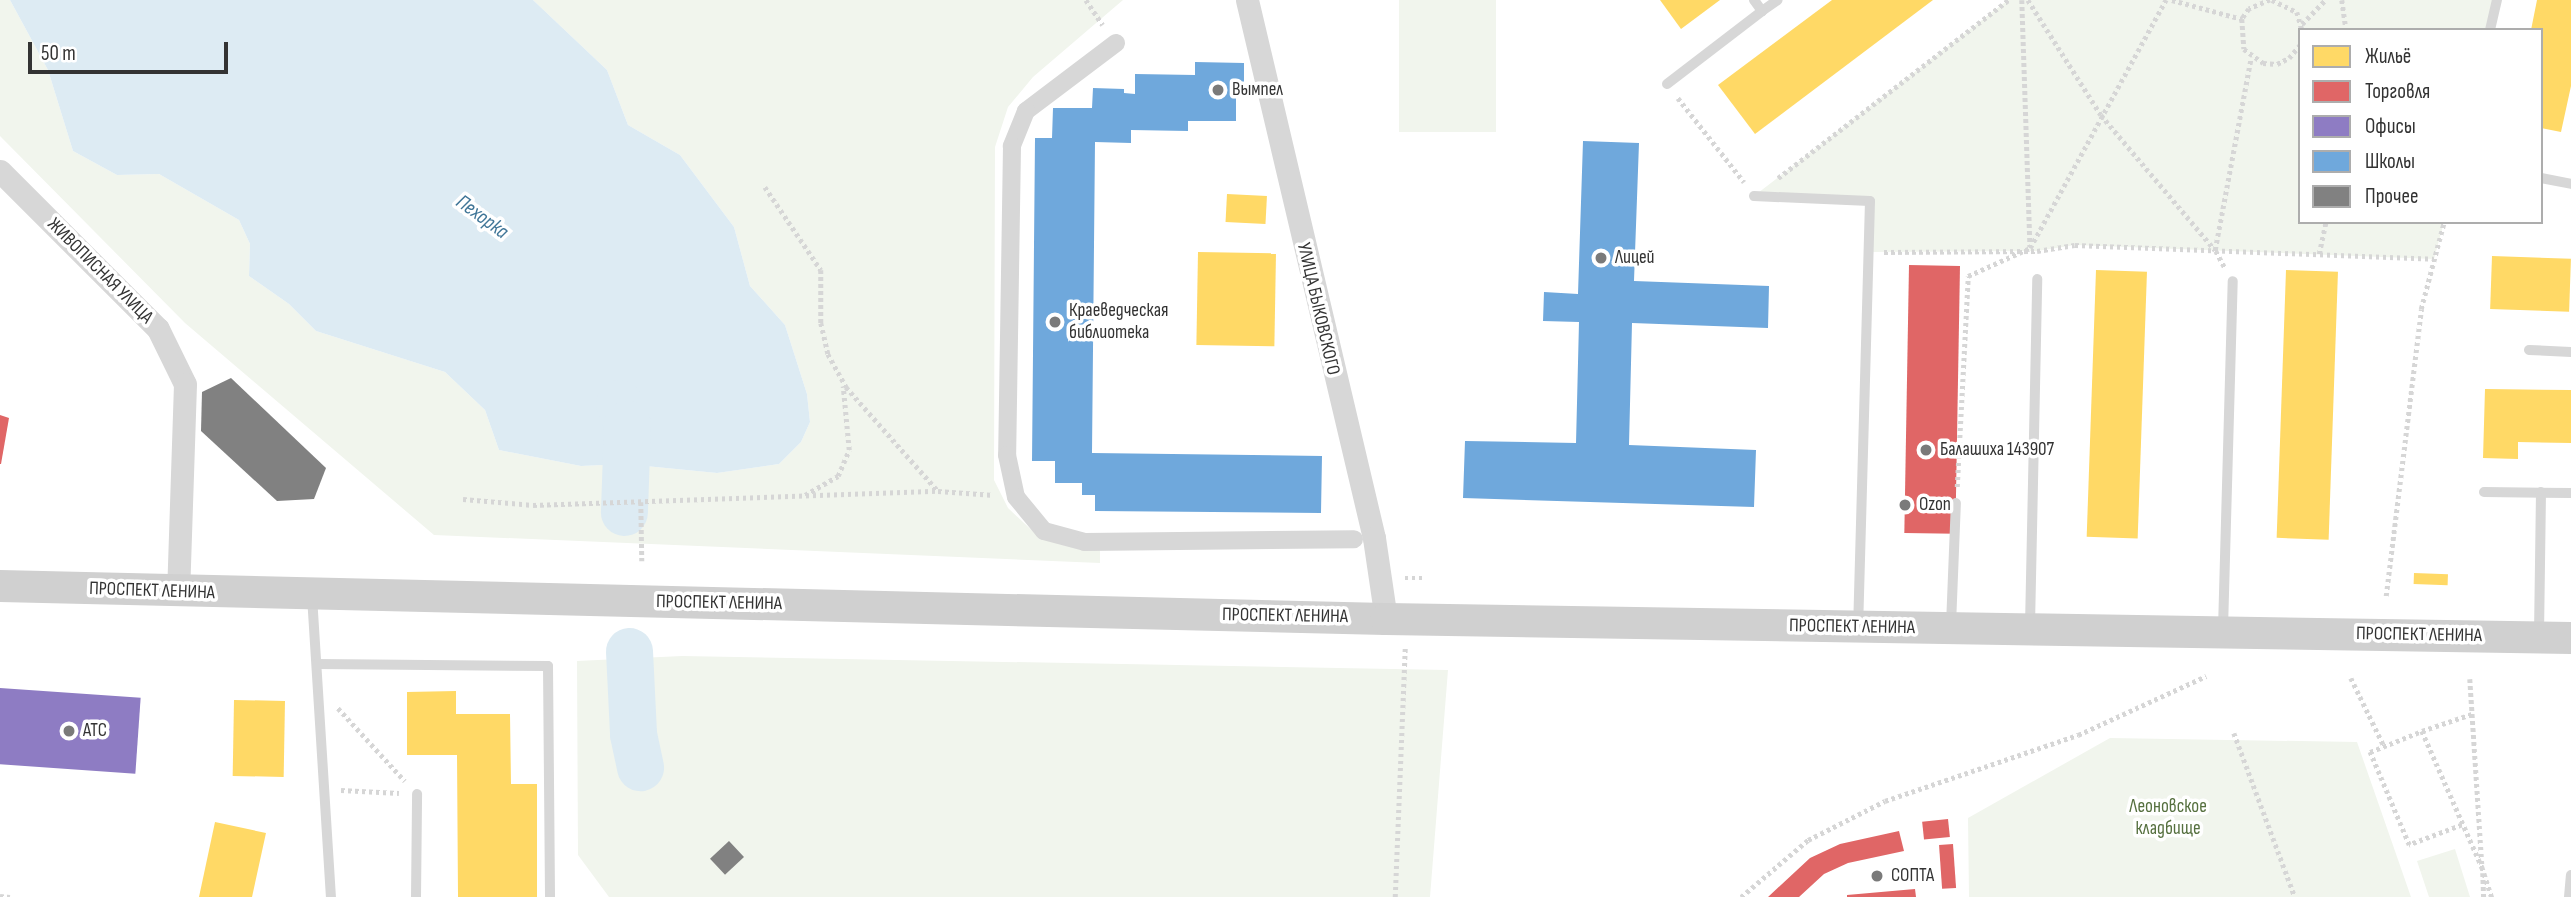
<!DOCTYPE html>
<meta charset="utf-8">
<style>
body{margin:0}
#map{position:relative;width:2571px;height:897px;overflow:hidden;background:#fff;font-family:"Sofia Sans Condensed",sans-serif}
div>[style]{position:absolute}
.green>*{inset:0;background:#f1f5ed;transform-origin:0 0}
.water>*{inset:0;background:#ddebf3}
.homes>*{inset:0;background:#ffd966;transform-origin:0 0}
.shops>*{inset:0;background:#e06666;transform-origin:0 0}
.offices>*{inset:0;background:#8e7cc3;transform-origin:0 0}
.schools>*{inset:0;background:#6fa8dc}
.river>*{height:47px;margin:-23.5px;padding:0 23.5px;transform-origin:23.5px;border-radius:23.5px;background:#ddebf3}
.building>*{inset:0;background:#818181;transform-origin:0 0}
.path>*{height:4.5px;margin-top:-2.25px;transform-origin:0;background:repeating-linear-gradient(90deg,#d6d6d6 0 3.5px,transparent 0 7px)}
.service>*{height:10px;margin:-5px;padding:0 5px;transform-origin:5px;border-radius:5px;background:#d7d7d7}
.pedestrian>*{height:18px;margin:-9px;padding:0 9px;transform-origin:9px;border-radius:9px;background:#d7d7d7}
.minor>*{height:23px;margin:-11.5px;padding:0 11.5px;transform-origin:11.5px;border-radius:11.5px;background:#d7d7d7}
.secondary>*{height:32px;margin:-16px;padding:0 16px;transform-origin:16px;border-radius:16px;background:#d0d0d0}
.dots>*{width:19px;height:19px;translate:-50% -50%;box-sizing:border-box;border:4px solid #fff;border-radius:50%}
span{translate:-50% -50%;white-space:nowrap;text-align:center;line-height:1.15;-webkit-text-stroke:7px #fff;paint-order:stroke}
.poi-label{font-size:19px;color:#333}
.left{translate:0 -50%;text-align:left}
.street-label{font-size:19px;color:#333}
.park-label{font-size:19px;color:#56703f}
.water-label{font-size:21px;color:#3f7597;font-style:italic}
.legend{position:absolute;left:2298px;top:28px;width:245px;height:196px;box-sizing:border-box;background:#fff;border:2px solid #adadad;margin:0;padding:9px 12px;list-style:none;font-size:21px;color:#333}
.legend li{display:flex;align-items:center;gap:14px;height:35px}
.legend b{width:35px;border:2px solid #adadad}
.scale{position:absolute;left:28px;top:42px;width:200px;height:32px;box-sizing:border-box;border:4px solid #333;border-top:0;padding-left:9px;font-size:21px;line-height:24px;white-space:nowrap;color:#333;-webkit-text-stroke:5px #fff;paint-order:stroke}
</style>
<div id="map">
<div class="green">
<div style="clip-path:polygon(0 0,10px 0,48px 70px,73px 151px,117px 175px,159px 174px,239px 220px,250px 244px,249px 276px,289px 304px,316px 331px,445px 372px,485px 410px,499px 450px,581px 466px,625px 464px,717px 473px,779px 464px,801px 442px,810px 422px,807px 394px,785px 325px,750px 286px,734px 227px,680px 155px,628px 125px,607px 70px,533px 0,1123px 0,1033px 77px,1008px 107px,995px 147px,994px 480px,1008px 508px,1040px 538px,1100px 548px,1100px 563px,434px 535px,185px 323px,0 136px)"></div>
<div style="left:1399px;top:0;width:97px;height:132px"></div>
<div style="clip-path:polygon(2008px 0,2497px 0,2490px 30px,2300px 30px,2300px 222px,2444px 222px,2434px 259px,2075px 245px,2037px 251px,1869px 252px,1870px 201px,1754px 196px)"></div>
<div style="clip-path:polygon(682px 656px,1448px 670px,1430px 897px,609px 897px,578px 855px,577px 661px)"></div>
<div style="clip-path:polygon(2110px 738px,2357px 742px,2411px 897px,1969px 897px,1968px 818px)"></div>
<div style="clip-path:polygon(2455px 849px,2470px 897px,2429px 897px,2417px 861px)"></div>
</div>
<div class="water">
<div style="clip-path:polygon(10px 0,533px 0,607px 70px,628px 125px,680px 155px,734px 227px,750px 286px,785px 325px,807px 394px,810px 422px,801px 442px,779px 464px,717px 473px,625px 464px,581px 466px,499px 450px,485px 410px,445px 372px,316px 331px,289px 304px,249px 276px,250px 244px,239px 220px,159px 174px,117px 175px,73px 151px,48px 70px)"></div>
</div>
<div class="homes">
<div style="clip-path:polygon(1660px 0,1720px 0,1681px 29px)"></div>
<div style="clip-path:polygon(1832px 0,1933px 0,1755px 134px,1718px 85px)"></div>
<div style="clip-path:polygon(2537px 0,2571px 0,2571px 86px,2561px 132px,2541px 128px,2541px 30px,2531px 30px)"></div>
<div style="left:1227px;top:194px;width:40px;height:28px;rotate:3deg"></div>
<div style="left:1198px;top:252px;width:78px;height:93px;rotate:1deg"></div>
<div style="left:2492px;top:256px;width:79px;height:53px;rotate:2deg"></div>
<div style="left:2096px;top:270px;width:51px;height:267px;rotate:2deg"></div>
<div style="left:2286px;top:270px;width:52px;height:268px;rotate:2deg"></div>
<div style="clip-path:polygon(2485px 389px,2571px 390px,2571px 443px,2518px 442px,2518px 459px,2483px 458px)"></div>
<div style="left:2414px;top:573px;width:34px;height:11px;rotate:2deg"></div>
<div style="clip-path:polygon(456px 691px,456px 714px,510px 714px,511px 784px,537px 784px,537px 897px,458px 897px,457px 755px,407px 755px,407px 692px)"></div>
<div style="left:234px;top:700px;width:51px;height:76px;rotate:1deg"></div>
<div style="clip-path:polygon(215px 822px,266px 833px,252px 897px,199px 897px)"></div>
</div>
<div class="shops">
<div style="left:1909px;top:265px;width:51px;height:268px;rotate:1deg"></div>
<div style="clip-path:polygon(0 415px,9px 418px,1px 464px,0 464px)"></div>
<div style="left:1948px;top:819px;width:18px;height:26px;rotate:84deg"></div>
<div style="clip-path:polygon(1899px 831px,1904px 851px,1848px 863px,1824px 874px,1799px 897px,1768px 897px,1810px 858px,1840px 844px)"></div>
<div style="left:1953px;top:844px;width:44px;height:14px;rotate:86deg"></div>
<div style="clip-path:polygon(1915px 889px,1916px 897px,1847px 897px,1847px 895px)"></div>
</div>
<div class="offices">
<div style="left:0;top:688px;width:141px;height:76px;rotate:4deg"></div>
</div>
<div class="schools">
<div style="clip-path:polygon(1195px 62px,1244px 63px,1244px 91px,1236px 91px,1236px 121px,1188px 121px,1188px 131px,1131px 130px,1131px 143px,1095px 142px,1092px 453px,1322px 456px,1321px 513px,1095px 511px,1095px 495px,1082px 495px,1082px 483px,1055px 483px,1055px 461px,1032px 461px,1035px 138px,1052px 138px,1053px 108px,1092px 108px,1093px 88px,1124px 89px,1124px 93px,1135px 94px,1135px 74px,1195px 75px)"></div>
<div style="clip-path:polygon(1583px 141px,1639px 143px,1634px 281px,1769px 286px,1768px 328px,1632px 323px,1629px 445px,1756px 450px,1754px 507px,1463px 498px,1465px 441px,1576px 443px,1579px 322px,1543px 321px,1544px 292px,1578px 294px)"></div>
</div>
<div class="river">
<div style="left:619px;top:403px;width:22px;rotate:69deg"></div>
<div style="left:627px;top:424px;width:88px;rotate:92deg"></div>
<div style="left:629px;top:651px;width:83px;rotate:87.2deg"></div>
<div style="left:633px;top:734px;width:34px;rotate:78deg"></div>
</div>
<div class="building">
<div style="clip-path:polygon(231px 378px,326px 468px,314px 499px,277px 501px,201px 431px,202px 392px)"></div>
<div style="left:729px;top:841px;width:22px;height:26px;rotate:47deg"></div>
</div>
<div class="path">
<div style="left:1086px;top:0;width:30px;rotate:56deg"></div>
<div style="left:2022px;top:0;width:247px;rotate:88.1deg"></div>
<div style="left:2028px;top:0;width:136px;rotate:57.6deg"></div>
<div style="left:2101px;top:115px;width:177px;rotate:49.8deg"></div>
<div style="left:2215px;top:250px;width:196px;rotate:-79.4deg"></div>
<div style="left:2172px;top:0;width:73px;rotate:15.2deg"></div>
<div style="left:2270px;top:0;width:23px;rotate:157deg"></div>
<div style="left:2249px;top:9px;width:12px;rotate:125deg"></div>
<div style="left:2242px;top:19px;width:30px;rotate:86deg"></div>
<div style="left:2244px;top:49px;width:24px;rotate:36deg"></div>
<div style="left:2263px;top:63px;width:14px;rotate:4deg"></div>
<div style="left:2277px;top:64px;width:13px;rotate:-27deg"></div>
<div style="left:2289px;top:58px;width:17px;rotate:-50deg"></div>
<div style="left:2272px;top:0;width:28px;rotate:26deg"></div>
<div style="left:2297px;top:12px;width:19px;rotate:74deg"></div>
<div style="left:2342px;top:0;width:30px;rotate:82deg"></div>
<div style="left:2302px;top:24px;width:33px;rotate:-46deg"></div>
<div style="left:1678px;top:98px;width:107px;rotate:51.8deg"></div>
<div style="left:1778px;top:178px;width:291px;rotate:-37.7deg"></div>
<div style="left:765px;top:187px;width:100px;rotate:56deg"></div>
<div style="left:821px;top:270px;width:53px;rotate:90deg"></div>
<div style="left:821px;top:323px;width:32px;rotate:77deg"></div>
<div style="left:828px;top:354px;width:38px;rotate:61deg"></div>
<div style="left:846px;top:387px;width:139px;rotate:48.5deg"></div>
<div style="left:938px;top:491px;width:56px;rotate:4.1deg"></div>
<div style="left:2216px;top:251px;width:19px;rotate:62deg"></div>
<div style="left:1884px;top:252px;width:153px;rotate:-0.4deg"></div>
<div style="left:2037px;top:251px;width:38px;rotate:-9deg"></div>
<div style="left:2075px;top:245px;width:359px;rotate:2.2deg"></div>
<div style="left:2319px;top:254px;width:33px;rotate:-78deg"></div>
<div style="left:1957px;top:487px;width:211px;rotate:-87deg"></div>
<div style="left:1968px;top:276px;width:68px;rotate:-24.3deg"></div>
<div style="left:2030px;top:248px;width:283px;rotate:-61.3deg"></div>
<div style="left:805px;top:495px;width:38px;rotate:-30deg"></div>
<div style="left:838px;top:476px;width:28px;rotate:-67deg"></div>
<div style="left:849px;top:450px;width:64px;rotate:-95.4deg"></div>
<div style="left:463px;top:499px;width:70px;rotate:4.9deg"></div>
<div style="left:533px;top:505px;width:405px;rotate:-2deg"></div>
<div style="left:641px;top:502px;width:59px;rotate:89deg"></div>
<div style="left:1405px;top:578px;width:18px"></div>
<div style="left:2386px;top:596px;width:289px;rotate:-83deg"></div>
<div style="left:2421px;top:309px;width:90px;rotate:-75.2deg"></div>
<div style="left:2351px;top:678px;width:76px;rotate:64.1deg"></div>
<div style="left:2470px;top:679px;width:186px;rotate:86.3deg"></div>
<div style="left:338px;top:708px;width:99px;rotate:47.5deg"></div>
<div style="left:2422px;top:731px;width:53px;rotate:-18.8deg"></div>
<div style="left:2234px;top:733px;width:175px;rotate:69.6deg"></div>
<div style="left:341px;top:790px;width:58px;rotate:3deg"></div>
<div style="left:2462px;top:825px;width:57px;rotate:159.3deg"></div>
<div style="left:2409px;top:845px;width:101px;rotate:-112.8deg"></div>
<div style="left:2370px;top:752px;width:56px;rotate:-22deg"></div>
<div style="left:2422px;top:731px;width:149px;rotate:66.2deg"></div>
<div style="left:2482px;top:867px;width:32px;rotate:72deg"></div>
<div style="left:2483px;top:873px;width:24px;rotate:88deg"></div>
<div style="left:0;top:896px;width:10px;rotate:6deg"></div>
<div style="left:1395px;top:897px;width:251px;rotate:-87.7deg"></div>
<div style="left:1741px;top:897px;width:88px;rotate:-40.4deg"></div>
<div style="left:1808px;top:840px;width:86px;rotate:-26.9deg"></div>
<div style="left:1885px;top:801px;width:204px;rotate:-18.9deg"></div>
<div style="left:2078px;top:735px;width:141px;rotate:-24.7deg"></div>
</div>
<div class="service">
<div style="left:1754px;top:0;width:14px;rotate:54deg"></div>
<div style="left:1762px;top:11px;width:19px;rotate:-35deg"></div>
<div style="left:2490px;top:30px;width:31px;rotate:-77deg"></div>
<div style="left:1667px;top:84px;width:120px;rotate:-37.5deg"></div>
<div style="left:2541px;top:178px;width:31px;rotate:11deg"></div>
<div style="left:1754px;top:196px;width:116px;rotate:2.5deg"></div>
<div style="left:1870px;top:201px;width:424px;rotate:91.6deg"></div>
<div style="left:2529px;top:350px;width:42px;rotate:2.7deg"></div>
<div style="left:2484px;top:492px;width:87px;rotate:0.7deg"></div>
<div style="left:312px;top:596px;width:302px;rotate:86.4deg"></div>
<div style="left:1951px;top:625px;width:122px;rotate:-87.7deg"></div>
<div style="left:2030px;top:626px;width:347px;rotate:-88.8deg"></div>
<div style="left:2223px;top:629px;width:348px;rotate:-88.4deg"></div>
<div style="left:2539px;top:635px;width:143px;rotate:-89.2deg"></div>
<div style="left:317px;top:664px;width:231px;rotate:0.5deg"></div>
<div style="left:548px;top:666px;width:231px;rotate:89.5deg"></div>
<div style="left:416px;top:897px;width:103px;rotate:-89.4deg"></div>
<div style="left:2569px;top:897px;width:22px;rotate:-85deg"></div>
</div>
<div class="pedestrian">
<div style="left:1116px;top:43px;width:113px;rotate:142.9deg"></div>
<div style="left:1026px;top:111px;width:38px;rotate:112deg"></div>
<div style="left:1012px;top:146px;width:309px;rotate:90.9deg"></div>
<div style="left:1007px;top:455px;width:43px;rotate:77.9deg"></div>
<div style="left:1016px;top:497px;width:44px;rotate:50.5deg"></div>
<div style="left:1044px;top:531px;width:42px;rotate:15deg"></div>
<div style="left:1085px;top:542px;width:269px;rotate:-0.6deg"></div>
</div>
<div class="minor">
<div style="left:1247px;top:0;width:553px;rotate:76.72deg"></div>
<div style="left:1374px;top:538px;width:82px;rotate:81.6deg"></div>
<div style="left:0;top:171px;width:223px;rotate:45deg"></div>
<div style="left:158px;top:329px;width:61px;rotate:63.9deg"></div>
<div style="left:185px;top:384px;width:208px;rotate:91.9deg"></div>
</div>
<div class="secondary">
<div style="left:0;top:586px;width:1386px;rotate:1.36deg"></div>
<div style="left:1386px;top:619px;width:1185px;rotate:0.92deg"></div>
</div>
<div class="dots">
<div style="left:1218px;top:90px;background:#7a7a7a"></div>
<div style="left:1601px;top:258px;background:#7a7a7a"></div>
<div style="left:1055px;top:322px;background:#7a7a7a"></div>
<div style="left:1926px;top:450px;background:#7a7a7a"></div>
<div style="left:1905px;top:505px;background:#7a7a7a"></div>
<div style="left:69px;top:731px;background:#7a7a7a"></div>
<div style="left:1877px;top:876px;background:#7a7a7a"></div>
</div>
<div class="poi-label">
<span class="left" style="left:1232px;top:90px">Вымпел</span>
<span class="left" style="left:1615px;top:258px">Лицей</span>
<span class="left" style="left:1069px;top:322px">Краеведческая<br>библиотека</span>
<span class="left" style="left:1940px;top:450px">Балашиха 143907</span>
<span class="left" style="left:1919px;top:505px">Ozon</span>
<span class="left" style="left:83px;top:731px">АТС</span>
<span class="left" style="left:1891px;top:876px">СОПТА</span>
</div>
<div class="street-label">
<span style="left:100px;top:271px;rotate:45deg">ЖИВОПИСНАЯ УЛИЦА</span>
<span style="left:1318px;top:309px;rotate:77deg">УЛИЦА БЫКОВСКОГО</span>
<span style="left:152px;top:591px;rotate:2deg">ПРОСПЕКТ ЛЕНИНА</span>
<span style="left:719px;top:603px;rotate:1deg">ПРОСПЕКТ ЛЕНИНА</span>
<span style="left:1285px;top:616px;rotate:1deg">ПРОСПЕКТ ЛЕНИНА</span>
<span style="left:1852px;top:627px;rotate:1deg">ПРОСПЕКТ ЛЕНИНА</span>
<span style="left:2419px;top:635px;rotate:1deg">ПРОСПЕКТ ЛЕНИНА</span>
</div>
<div class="park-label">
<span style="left:2168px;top:818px">Леоновское<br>кладбище</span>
</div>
<div class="water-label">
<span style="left:482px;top:217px;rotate:36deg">Пехорка</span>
</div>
<ul class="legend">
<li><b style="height:19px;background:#ffd966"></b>Жильё</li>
<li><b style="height:19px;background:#e06666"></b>Торговля</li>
<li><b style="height:19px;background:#8e7cc3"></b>Офисы</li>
<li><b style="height:19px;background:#6fa8dc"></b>Школы</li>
<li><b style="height:19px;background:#818181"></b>Прочее</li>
</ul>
<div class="scale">50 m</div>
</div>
